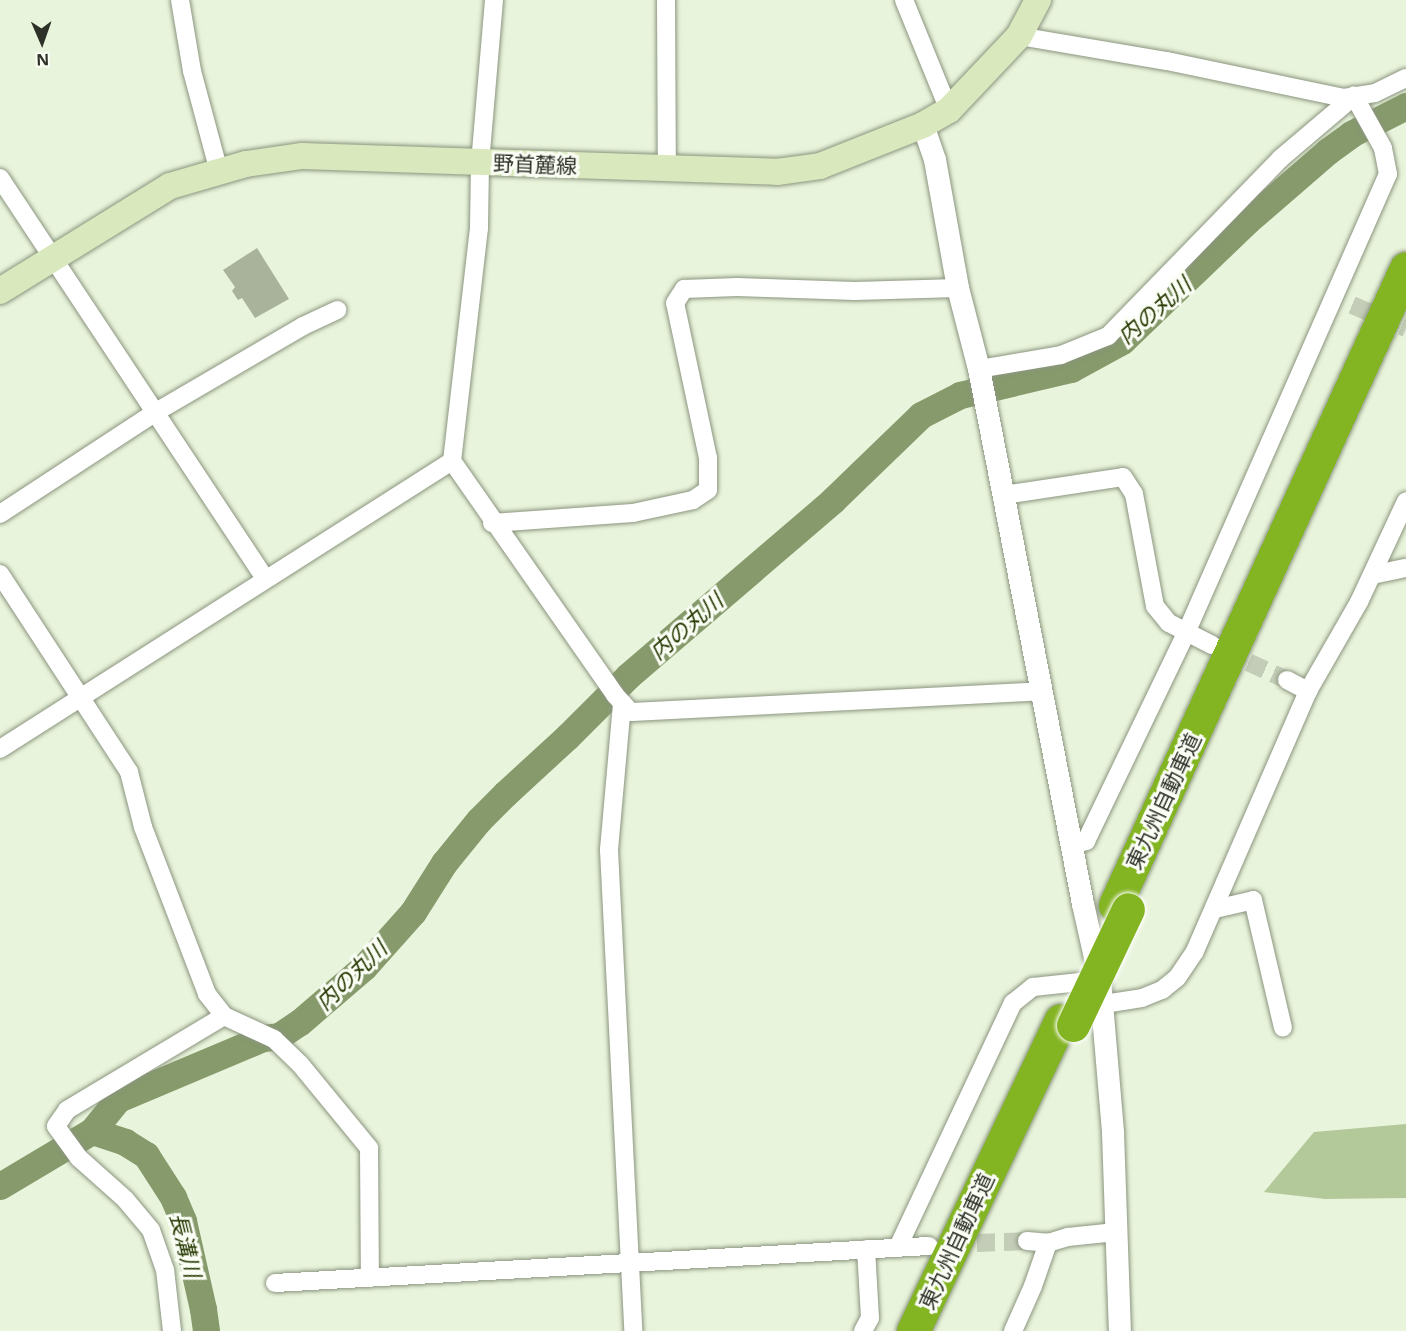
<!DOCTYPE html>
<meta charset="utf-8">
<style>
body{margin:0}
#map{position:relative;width:1406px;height:1331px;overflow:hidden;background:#e9f4dc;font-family:"Open Sans","Noto Sans JP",sans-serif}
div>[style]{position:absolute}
.forest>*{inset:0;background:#b4c99a}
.river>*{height:27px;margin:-13.5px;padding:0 13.5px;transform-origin:13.5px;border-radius:13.5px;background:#869a6c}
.building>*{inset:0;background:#a9b39c}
.minor-tunnel>*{height:18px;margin-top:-9px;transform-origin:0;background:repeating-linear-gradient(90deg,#c3cdb8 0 18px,transparent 0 27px)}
.roads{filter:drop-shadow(0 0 2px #8b957f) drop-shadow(0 0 2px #8b957f)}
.minor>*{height:18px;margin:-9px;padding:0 9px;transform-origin:9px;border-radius:9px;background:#fff}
.tertiary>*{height:22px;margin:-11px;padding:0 11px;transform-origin:11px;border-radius:11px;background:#fff}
.secondary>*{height:26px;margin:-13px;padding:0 13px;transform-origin:13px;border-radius:13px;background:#dae8bd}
.motorway>*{height:33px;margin:-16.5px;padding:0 16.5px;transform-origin:16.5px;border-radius:16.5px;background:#83b422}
.bridges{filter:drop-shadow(0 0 2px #fff) drop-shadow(0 0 2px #fff)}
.motorway-bridge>*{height:33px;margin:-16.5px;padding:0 16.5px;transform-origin:16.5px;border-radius:16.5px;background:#83b422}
span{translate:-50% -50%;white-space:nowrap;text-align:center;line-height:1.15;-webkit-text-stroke:6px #fafef5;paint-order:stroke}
.street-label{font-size:21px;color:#2d3128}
.water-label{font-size:22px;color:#273903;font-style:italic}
.north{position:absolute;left:12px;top:12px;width:60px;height:60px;-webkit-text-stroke:4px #fafef5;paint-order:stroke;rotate:178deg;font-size:16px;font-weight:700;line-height:24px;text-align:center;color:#2d3128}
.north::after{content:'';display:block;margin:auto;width:21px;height:27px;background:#2d3128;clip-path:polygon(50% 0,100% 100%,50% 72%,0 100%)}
</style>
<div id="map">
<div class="forest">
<div style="clip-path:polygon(1406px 1124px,1406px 1198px,1325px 1199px,1264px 1192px,1314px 1132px)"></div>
</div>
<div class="river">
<div style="left:92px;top:1131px;width:35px;rotate:18deg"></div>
<div style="left:125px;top:1142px;width:25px;rotate:32deg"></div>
<div style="left:146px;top:1155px;width:50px;rotate:57.3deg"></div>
<div style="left:173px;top:1197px;width:26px;rotate:67deg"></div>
<div style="left:183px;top:1221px;width:90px;rotate:77.2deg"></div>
<div style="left:203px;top:1309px;width:22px;rotate:82deg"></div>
<div style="left:0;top:1186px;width:107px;rotate:-30.9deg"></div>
<div style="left:92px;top:1131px;width:41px;rotate:-50.9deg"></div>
<div style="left:118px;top:1099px;width:157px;rotate:-22.8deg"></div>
<div style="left:263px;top:1038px;width:16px;rotate:-7deg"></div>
<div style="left:279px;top:1036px;width:25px;rotate:-34deg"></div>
<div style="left:300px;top:1022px;width:84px;rotate:-40.7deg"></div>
<div style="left:364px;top:967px;width:74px;rotate:-48.3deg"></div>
<div style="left:413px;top:912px;width:58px;rotate:-57.7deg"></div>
<div style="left:444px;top:863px;width:55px;rotate:-50.9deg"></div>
<div style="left:479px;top:820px;width:38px;rotate:-45deg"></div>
<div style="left:506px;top:793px;width:83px;rotate:-42.6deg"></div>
<div style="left:567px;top:737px;width:86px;rotate:-45deg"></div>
<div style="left:628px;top:676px;width:270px;rotate:-40.6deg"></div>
<div style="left:833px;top:500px;width:122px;rotate:-44deg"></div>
<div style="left:921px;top:415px;width:44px;rotate:-27.1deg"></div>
<div style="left:960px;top:395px;width:114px;rotate:-13.2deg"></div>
<div style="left:1071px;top:369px;width:58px;rotate:-28.8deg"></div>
<div style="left:1122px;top:341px;width:173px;rotate:-43.8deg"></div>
<div style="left:1247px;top:221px;width:107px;rotate:-40.8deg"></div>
<div style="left:1328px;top:151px;width:29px;rotate:-36deg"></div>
<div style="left:1351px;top:134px;width:62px;rotate:-27deg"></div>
</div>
<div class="building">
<div style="clip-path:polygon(257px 248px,289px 299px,255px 318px,242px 298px,238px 300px,232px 291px,235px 287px,223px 270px)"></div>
</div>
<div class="minor-tunnel">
<div style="left:1352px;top:305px;width:59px;rotate:23.1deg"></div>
<div style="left:1224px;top:651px;width:69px;rotate:24.7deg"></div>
<div style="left:950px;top:1244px;width:77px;rotate:-2.2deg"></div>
</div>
<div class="roads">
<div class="minor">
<div style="left:180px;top:0;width:72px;rotate:80.4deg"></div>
<div style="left:192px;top:71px;width:105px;rotate:75deg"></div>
<div style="left:494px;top:0;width:164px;rotate:94.9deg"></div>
<div style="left:480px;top:163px;width:65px;rotate:90.9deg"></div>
<div style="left:479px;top:228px;width:235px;rotate:96.6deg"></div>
<div style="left:452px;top:461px;width:285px;rotate:55.1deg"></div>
<div style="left:615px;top:695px;width:23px;rotate:47deg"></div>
<div style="left:631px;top:712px;width:412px;rotate:-2.9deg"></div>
<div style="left:666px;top:0;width:169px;rotate:89.7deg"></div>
<div style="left:904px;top:0;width:119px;rotate:67.8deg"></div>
<div style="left:1019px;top:36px;width:150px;rotate:9.6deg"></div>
<div style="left:1167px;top:61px;width:181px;rotate:11.8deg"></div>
<div style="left:1344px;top:98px;width:31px;rotate:-9deg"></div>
<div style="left:1375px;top:93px;width:34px;rotate:-26deg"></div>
<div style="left:0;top:178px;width:480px;rotate:56.5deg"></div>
<div style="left:979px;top:369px;width:83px;rotate:-9.7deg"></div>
<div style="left:1061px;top:355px;width:51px;rotate:-22deg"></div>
<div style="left:1108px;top:336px;width:248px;rotate:-45.8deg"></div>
<div style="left:1281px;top:158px;width:96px;rotate:-40.3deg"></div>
<div style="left:1004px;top:495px;width:120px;rotate:-8.6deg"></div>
<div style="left:1123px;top:477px;width:20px;rotate:57deg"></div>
<div style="left:1134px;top:494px;width:114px;rotate:79.4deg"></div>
<div style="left:1155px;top:606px;width:22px;rotate:51deg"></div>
<div style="left:1169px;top:623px;width:48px;rotate:27.1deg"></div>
<div style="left:0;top:514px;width:186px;rotate:-33.2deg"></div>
<div style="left:156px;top:412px;width:170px;rotate:-30.3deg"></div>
<div style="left:303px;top:326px;width:38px;rotate:-25deg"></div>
<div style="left:492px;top:523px;width:141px;rotate:-4.1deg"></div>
<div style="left:633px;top:513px;width:61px;rotate:-12.2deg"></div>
<div style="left:693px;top:500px;width:18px;rotate:-34deg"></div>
<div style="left:708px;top:490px;width:32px;rotate:-90deg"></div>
<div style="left:708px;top:458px;width:158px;rotate:-102deg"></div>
<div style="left:675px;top:303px;width:17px;rotate:-57deg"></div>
<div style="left:684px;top:289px;width:53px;rotate:-2.2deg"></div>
<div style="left:737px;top:287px;width:118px;rotate:1.9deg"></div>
<div style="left:855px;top:291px;width:103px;rotate:-1.7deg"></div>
<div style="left:0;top:574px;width:236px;rotate:56.9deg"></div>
<div style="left:129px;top:772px;width:57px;rotate:75.7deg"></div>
<div style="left:143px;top:827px;width:179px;rotate:69deg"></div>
<div style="left:207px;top:994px;width:28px;rotate:52deg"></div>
<div style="left:224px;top:1016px;width:55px;rotate:24.7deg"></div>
<div style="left:274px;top:1039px;width:36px;rotate:44deg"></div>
<div style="left:300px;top:1064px;width:109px;rotate:50.6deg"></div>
<div style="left:369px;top:1148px;width:130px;rotate:89.6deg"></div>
<div style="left:1372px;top:575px;width:35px;rotate:-12deg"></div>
<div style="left:1287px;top:680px;width:24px;rotate:28deg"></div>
<div style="left:622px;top:704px;width:147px;rotate:95.1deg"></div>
<div style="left:609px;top:850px;width:482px;rotate:87.1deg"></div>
<div style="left:0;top:749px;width:536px;rotate:-32.5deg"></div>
<div style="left:1073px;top:845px;width:14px;rotate:-17deg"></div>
<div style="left:1086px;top:841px;width:231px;rotate:-64.3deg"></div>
<div style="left:1186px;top:633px;width:501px;rotate:-66.25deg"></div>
<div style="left:1388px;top:174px;width:26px;rotate:-101deg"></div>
<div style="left:1383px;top:148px;width:60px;rotate:-119.1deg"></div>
<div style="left:1215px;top:909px;width:39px;rotate:-13deg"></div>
<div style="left:1253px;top:900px;width:131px;rotate:76.8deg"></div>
<div style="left:1104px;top:1004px;width:38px;rotate:-9deg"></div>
<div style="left:1142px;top:998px;width:22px;rotate:-22deg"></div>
<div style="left:1162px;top:990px;width:19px;rotate:-39deg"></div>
<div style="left:1177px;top:978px;width:32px;rotate:-56deg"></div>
<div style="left:1195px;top:951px;width:283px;rotate:-66.5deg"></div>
<div style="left:1308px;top:691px;width:103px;rotate:-60.2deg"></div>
<div style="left:1359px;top:602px;width:111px;rotate:-65deg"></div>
<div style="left:1027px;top:1241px;width:21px;rotate:5deg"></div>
<div style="left:1048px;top:1243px;width:21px;rotate:-17deg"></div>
<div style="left:1068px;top:1237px;width:48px;rotate:-5.9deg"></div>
<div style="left:898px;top:1247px;width:270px;rotate:-64.8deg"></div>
<div style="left:1013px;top:1003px;width:26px;rotate:-39deg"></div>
<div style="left:1033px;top:987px;width:66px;rotate:-6.1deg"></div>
<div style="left:275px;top:1283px;width:655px;rotate:-3.24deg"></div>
<div style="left:172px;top:1331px;width:61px;rotate:-96.5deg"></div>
<div style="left:165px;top:1270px;width:42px;rotate:-109.3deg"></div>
<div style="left:151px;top:1230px;width:40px;rotate:-130deg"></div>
<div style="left:125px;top:1199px;width:62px;rotate:-138.3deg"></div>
<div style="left:79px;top:1158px;width:39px;rotate:-126deg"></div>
<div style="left:56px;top:1126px;width:19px;rotate:-55deg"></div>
<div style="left:67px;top:1110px;width:183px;rotate:-30.9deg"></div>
<div style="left:863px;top:1331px;width:15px;rotate:-62deg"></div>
<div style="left:870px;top:1318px;width:69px;rotate:-93.3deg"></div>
<div style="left:1013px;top:1331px;width:49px;rotate:-66deg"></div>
<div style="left:1033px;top:1286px;width:46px;rotate:-70.8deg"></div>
</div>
<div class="tertiary">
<div style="left:923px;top:125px;width:37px;rotate:71deg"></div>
<div style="left:935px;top:160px;width:130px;rotate:79.8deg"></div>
<div style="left:958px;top:288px;width:84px;rotate:75.5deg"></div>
<div style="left:979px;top:369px;width:545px;rotate:79deg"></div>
<div style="left:1083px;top:904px;width:78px;rotate:77.4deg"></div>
<div style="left:1100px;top:980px;width:154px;rotate:85.1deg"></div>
<div style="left:1113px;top:1133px;width:198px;rotate:88deg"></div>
</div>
<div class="secondary">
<div style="left:0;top:291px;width:200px;rotate:-31.7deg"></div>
<div style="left:170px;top:186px;width:79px;rotate:-16.1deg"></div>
<div style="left:246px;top:164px;width:57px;rotate:-8.1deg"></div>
<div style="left:302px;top:156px;width:475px;rotate:1.9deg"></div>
<div style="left:777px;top:172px;width:43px;rotate:-7.9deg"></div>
<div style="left:820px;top:166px;width:111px;rotate:-21.7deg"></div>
<div style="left:923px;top:125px;width:30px;rotate:-30deg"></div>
<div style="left:949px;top:110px;width:102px;rotate:-46.6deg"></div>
<div style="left:1019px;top:36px;width:41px;rotate:-62.2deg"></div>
</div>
<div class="motorway">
<div style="left:1115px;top:905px;width:700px;rotate:-65.45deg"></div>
<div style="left:913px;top:1331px;width:344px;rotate:-64.6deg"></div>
</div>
</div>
<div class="bridges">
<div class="motorway-bridge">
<div style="left:1073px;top:1025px;width:128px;rotate:-64.6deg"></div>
</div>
</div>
<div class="street-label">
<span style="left:535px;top:164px;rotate:2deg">野首麓線</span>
<span style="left:1163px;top:801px;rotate:-65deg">東九州自動車道</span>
<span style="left:956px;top:1241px;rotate:-65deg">東九州自動車道</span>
</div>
<div class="water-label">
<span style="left:1154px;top:310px;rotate:-41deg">内の丸川</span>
<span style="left:686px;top:626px;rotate:-41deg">内の丸川</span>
<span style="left:351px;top:975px;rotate:-44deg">内の丸川</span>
<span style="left:186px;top:1245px;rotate:76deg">長溝川</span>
</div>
<div class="north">N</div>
</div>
